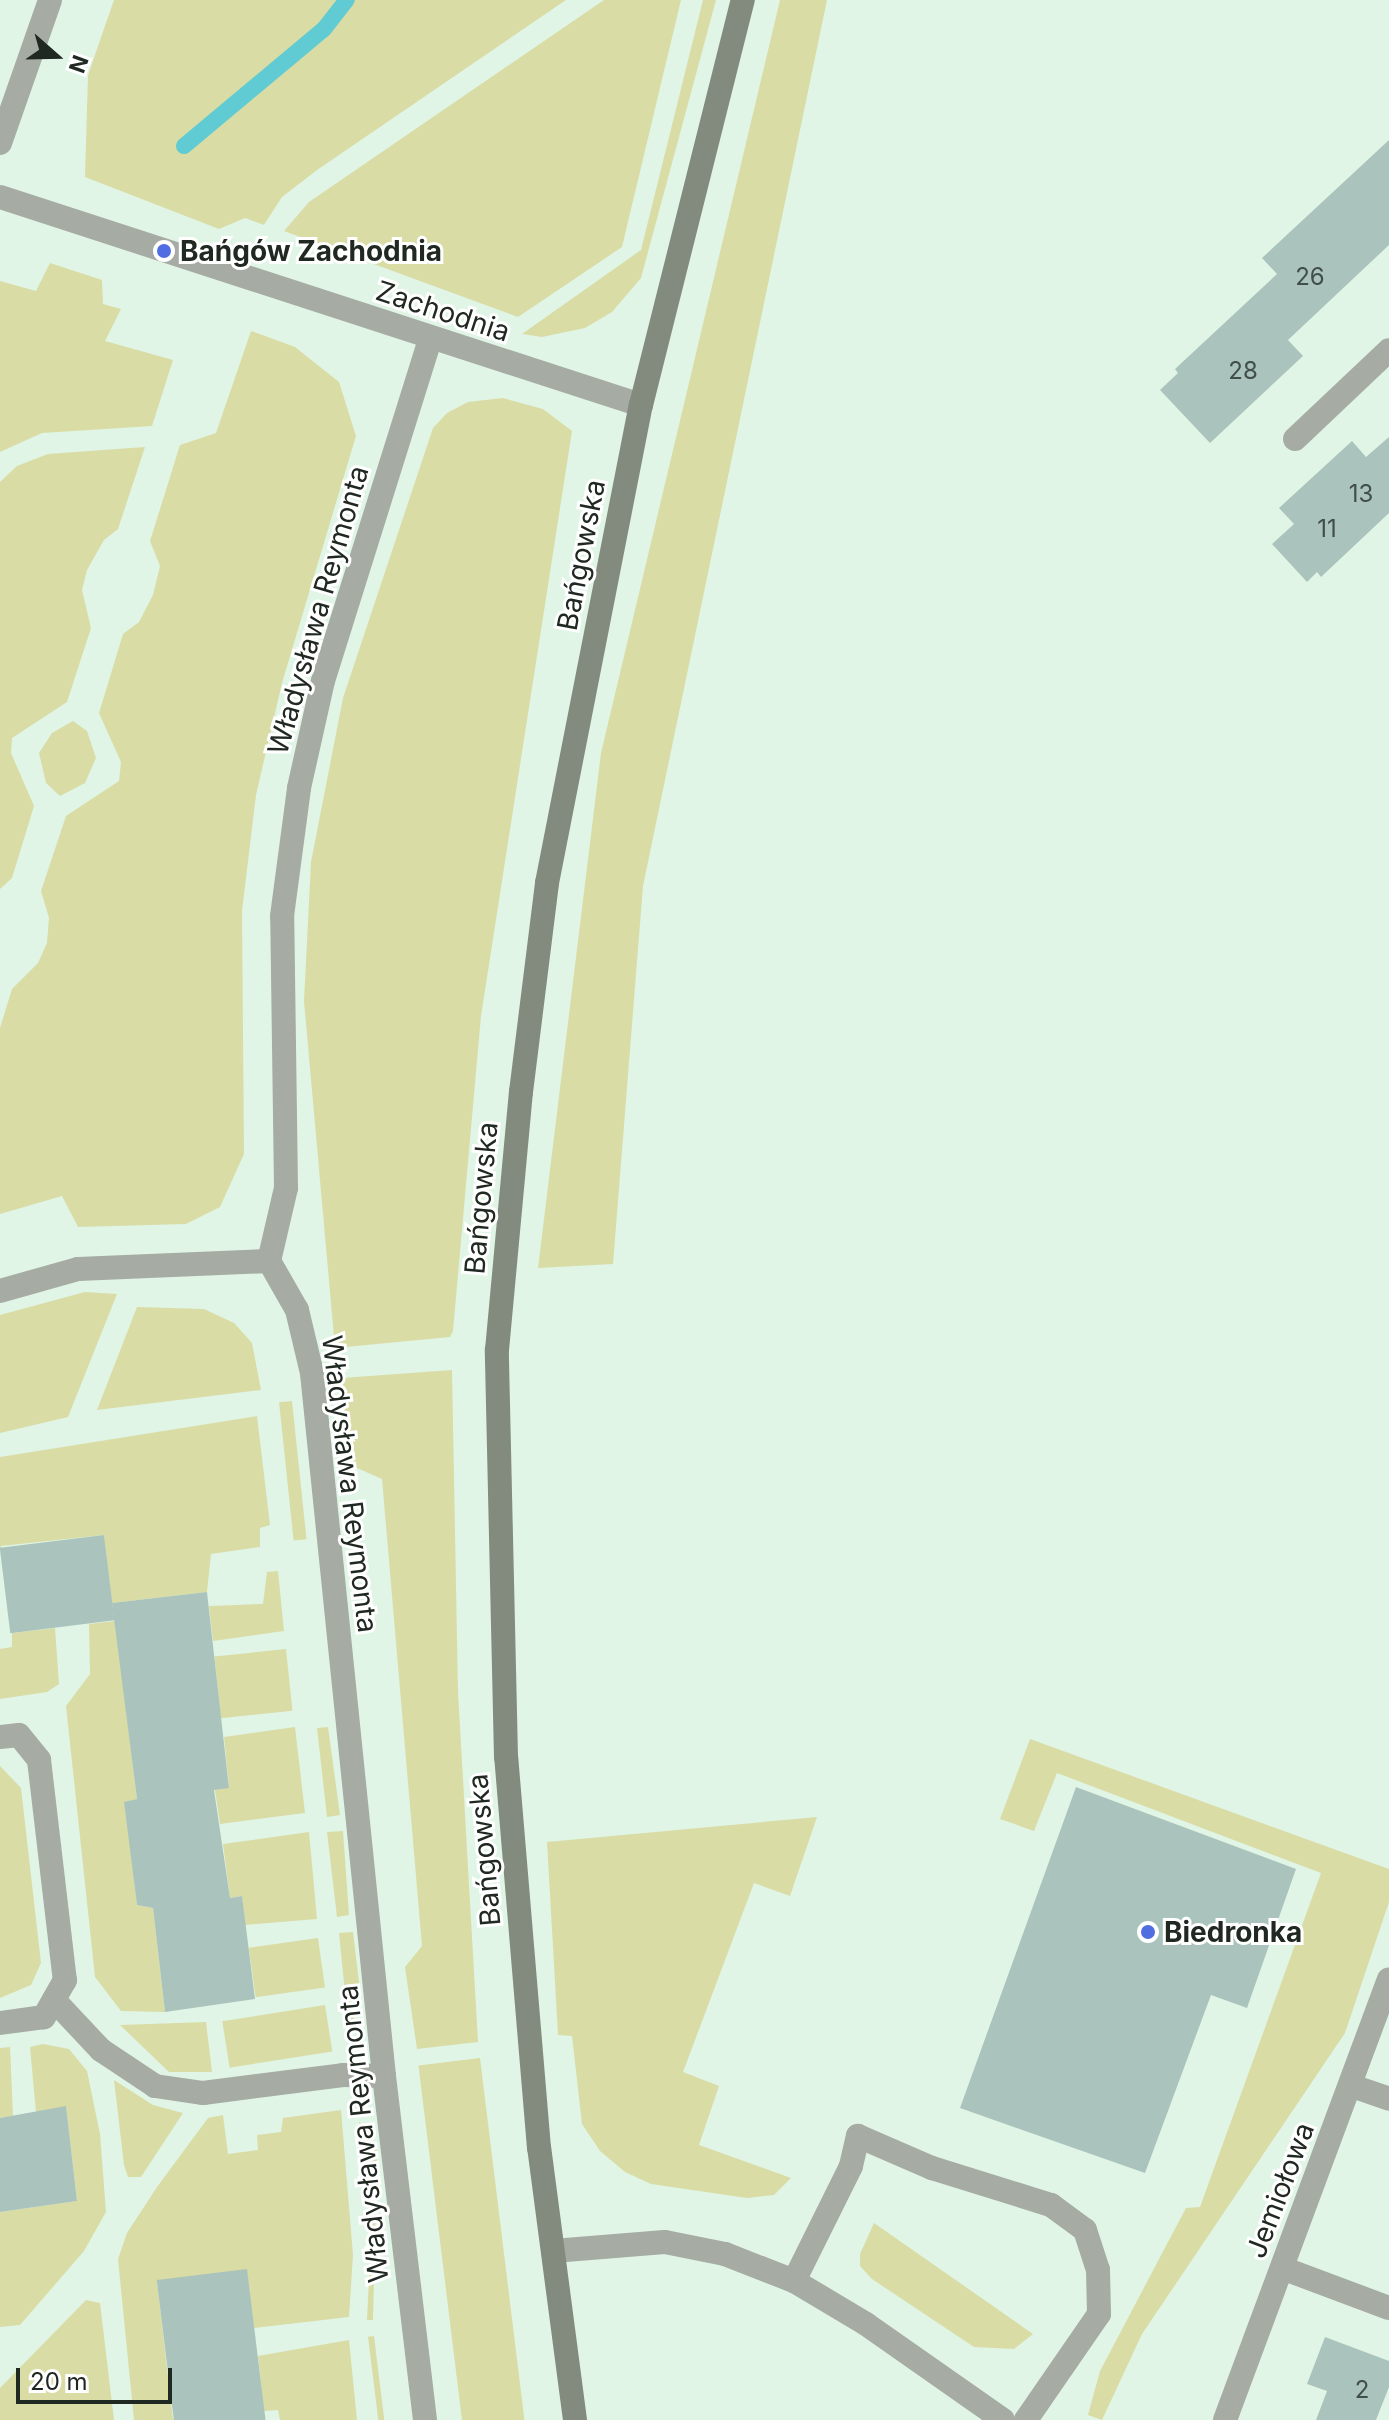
<!DOCTYPE html>
<meta charset="utf-8">
<style>
body{margin:0}
#map{position:relative;width:1389px;height:2420px;overflow:hidden;background:#e0f5e6;font-family:Inter,sans-serif}
div>[style]{position:absolute}
.green>*{inset:0;background:#d9dca5;transform-origin:0 0}
.stream>*{height:16px;margin:-8px;padding:0 8px;transform-origin:8px;border-radius:8px;background:#60cbd2}
.building>*{inset:0;background:#aac4bd;transform-origin:0 0}
.lane>*{height:24px;margin:-12px;padding:0 12px;transform-origin:12px;border-radius:12px;background:#a6aba3}
.street>*{height:24px;margin:-12px;padding:0 12px;transform-origin:12px;border-radius:12px;background:#a6aba3}
.secondary>*{height:24px;margin:-12px;padding:0 12px;transform-origin:12px;border-radius:12px;background:#838b7e}
.dots>*{width:22px;height:22px;translate:-50% -50%;box-sizing:border-box;border:4px solid #fff;border-radius:50%}
span{translate:-50% -50%;white-space:nowrap;text-align:center;line-height:1.15;-webkit-text-stroke:6px #fff;paint-order:stroke}
.number-label{font-size:24px;color:#424f49}
.number-label span{-webkit-text-stroke-width:0}
.poi-label{font-size:28px;color:#202822;font-weight:700}
.left{translate:0 -50%;text-align:left}
.street-label{font-size:28px;color:#202822}
.north{position:absolute;left:16px;top:16px;width:80px;height:80px;-webkit-text-stroke:6px #fff;paint-order:stroke;rotate:110deg;font-size:22px;font-weight:700;line-height:32px;text-align:center;color:#202822}
.north::after{content:'';display:block;margin:auto;width:28px;height:36px;background:#202822;clip-path:polygon(50% 0,100% 100%,50% 72%,0 100%)}
.scale{position:absolute;left:16px;top:2368px;width:156px;height:36px;box-sizing:border-box;border:4px solid #202822;border-top:0;padding-left:10px;font-size:24px;line-height:28px;white-space:nowrap;color:#202822;-webkit-text-stroke:6px #fff;paint-order:stroke}
</style>
<div id="map">
<div class="green">
<div style="clip-path:polygon(114px 0,566px 0,317px 170px,282px 197px,264px 225px,245px 218px,219px 229px,85px 177px,88px 75px)"></div>
<div style="clip-path:polygon(604px 0,681px 0,622px 247px,518px 317px,284px 231px,309px 202px)"></div>
<div style="clip-path:polygon(703px 0,716px 0,641px 278px,612px 312px,585px 328px,542px 337px,522px 334px,641px 250px)"></div>
<div style="clip-path:polygon(780px 0,827px 0,643px 886px,613px 1264px,538px 1268px,601px 753px)"></div>
<div style="clip-path:polygon(50px 263px,102px 280px,103px 304px,121px 309px,105px 341px,173px 360px,152px 426px,42px 433px,0 452px,0 281px,36px 291px)"></div>
<div style="clip-path:polygon(251px 331px,295px 347px,339px 382px,356px 436px,282px 683px,256px 795px,242px 911px,244px 1154px,220px 1207px,186px 1224px,78px 1227px,62px 1196px,0 1214px,0 1028px,12px 989px,38px 963px,47px 943px,49px 918px,41px 891px,66px 816px,119px 781px,121px 762px,99px 713px,123px 634px,139px 622px,153px 595px,160px 566px,150px 541px,180px 445px,216px 433px)"></div>
<div style="clip-path:polygon(503px 398px,543px 409px,572px 431px,481px 1016px,453px 1331px,450px 1337px,335px 1348px,304px 1001px,311px 862px,343px 698px,433px 428px,447px 413px,468px 402px)"></div>
<div style="clip-path:polygon(145px 447px,118px 529px,104px 540px,87px 570px,82px 590px,91px 628px,67px 702px,12px 738px,11px 753px,34px 806px,12px 878px,0 889px,0 482px,17px 466px,48px 454px)"></div>
<div style="clip-path:polygon(73px 721px,87px 731px,96px 758px,85px 783px,60px 796px,46px 783px,39px 753px,52px 733px)"></div>
<div style="clip-path:polygon(85px 1292px,117px 1294px,68px 1417px,0 1433px,0 1315px)"></div>
<div style="clip-path:polygon(137px 1307px,204px 1309px,234px 1323px,252px 1343px,261px 1390px,97px 1410px)"></div>
<div style="clip-path:polygon(452px 1370px,458px 1692px,478px 2042px,417px 2049px,405px 1967px,422px 1946px,382px 1479px,348px 1464px,342px 1378px)"></div>
<div style="left:292px;top:1401px;width:139px;height:13px;rotate:84deg"></div>
<div style="clip-path:polygon(257px 1416px,270px 1525px,260px 1528px,260px 1547px,211px 1554px,207px 1592px,112px 1603px,104px 1535px,1px 1546px,0 1556px,0 1457px)"></div>
<div style="clip-path:polygon(278px 1571px,284px 1631px,213px 1641px,209px 1606px,263px 1604px,267px 1572px)"></div>
<div style="clip-path:polygon(115px 1621px,137px 1799px,125px 1802px,137px 1905px,153px 1908px,165px 2012px,121px 2011px,95px 1977px,66px 1706px,90px 1674px,89px 1624px)"></div>
<div style="clip-path:polygon(55px 1628px,59px 1684px,47px 1692px,0 1699px,0 1649px,12px 1647px,12px 1633px)"></div>
<div style="left:286px;top:1649px;width:62px;height:72px;rotate:84deg"></div>
<div style="clip-path:polygon(295px 1727px,305px 1813px,220px 1824px,215px 1790px,229px 1787px,224px 1737px)"></div>
<div style="clip-path:polygon(328px 1727px,340px 1815px,327px 1817px,317px 1728px)"></div>
<div style="clip-path:polygon(1030px 1739px,1389px 1869px,1389px 1902px,1345px 2033px,1142px 2334px,1102px 2420px,1088px 2415px,1100px 2371px,1186px 2208px,1200px 2207px,1321px 1873px,1057px 1773px,1034px 1831px,1000px 1819px)"></div>
<div style="clip-path:polygon(0 1766px,21px 1788px,41px 1963px,31px 1985px,0 1998px)"></div>
<div style="clip-path:polygon(817px 1817px,790px 1896px,754px 1883px,683px 2072px,719px 2086px,699px 2145px,791px 2178px,774px 2195px,747px 2198px,651px 2184px,625px 2172px,600px 2151px,582px 2124px,572px 2036px,558px 2035px,547px 1842px)"></div>
<div style="clip-path:polygon(343px 1831px,349px 1915px,337px 1917px,327px 1832px)"></div>
<div style="clip-path:polygon(309px 1832px,317px 1919px,245px 1925px,242px 1896px,230px 1898px,223px 1844px)"></div>
<div style="clip-path:polygon(353px 1932px,361px 1999px,349px 2033px,339px 1933px)"></div>
<div style="left:318px;top:1938px;width:50px;height:70px;rotate:82deg"></div>
<div style="left:325px;top:2005px;width:47px;height:104px;rotate:81deg"></div>
<div style="clip-path:polygon(206px 2022px,212px 2072px,169px 2072px,120px 2025px)"></div>
<div style="clip-path:polygon(43px 2044px,69px 2049px,87px 2071px,100px 2134px,106px 2212px,84px 2251px,20px 2325px,0 2327px,0 2212px,77px 2201px,66px 2107px,36px 2112px,30px 2047px)"></div>
<div style="clip-path:polygon(10px 2047px,13px 2116px,0 2118px,0 2048px)"></div>
<div style="left:480px;top:2058px;width:365px;height:62px;rotate:83deg"></div>
<div style="clip-path:polygon(114px 2080px,153px 2105px,183px 2113px,141px 2177px,128px 2177px,124px 2165px)"></div>
<div style="clip-path:polygon(341px 2110px,353px 2255px,349px 2317px,254px 2328px,157px 2282px,173px 2419px,189px 2420px,134px 2420px,118px 2259px,127px 2233px,157px 2187px,208px 2118px,223px 2115px,228px 2154px,258px 2150px,257px 2135px,281px 2132px,283px 2118px)"></div>
<div style="clip-path:polygon(359px 2121px,377px 2148px,373px 2320px,367px 2320px,371px 2237px)"></div>
<div style="clip-path:polygon(874px 2223px,1033px 2334px,1014px 2349px,974px 2347px,872px 2279px,860px 2266px,860px 2254px)"></div>
<div style="clip-path:polygon(86px 2300px,100px 2303px,114px 2420px,0 2420px,0 2388px)"></div>
<div style="left:374px;top:2336px;width:85px;height:6px;rotate:83deg"></div>
<div style="clip-path:polygon(349px 2340px,357px 2420px,280px 2420px,278px 2410px,264px 2411px,258px 2356px)"></div>
</div>
<div class="stream">
<div style="left:184px;top:146px;width:182px;rotate:-39.9deg"></div>
<div style="left:324px;top:29px;width:37px;rotate:-52deg"></div>
</div>
<div class="building">
<div style="clip-path:polygon(1389px 140px,1389px 245px,1288px 340px,1303px 356px,1210px 443px,1160px 390px,1178px 373px,1175px 369px,1277px 274px,1262px 258px)"></div>
<div style="clip-path:polygon(1389px 437px,1389px 513px,1321px 577px,1317px 572px,1307px 582px,1272px 544px,1294px 524px,1279px 508px,1352px 441px,1366px 457px)"></div>
<div style="left:104px;top:1535px;width:86px;height:105px;rotate:83deg"></div>
<div style="clip-path:polygon(207px 1592px,229px 1788px,214px 1790px,230px 1898px,242px 1896px,255px 1999px,165px 2012px,153px 1908px,137px 1905px,124px 1802px,137px 1799px,112px 1603px)"></div>
<div style="clip-path:polygon(1076px 1787px,1296px 1869px,1247px 2008px,1211px 1995px,1145px 2173px,960px 2108px)"></div>
<div style="clip-path:polygon(66px 2106px,77px 2201px,0 2212px,0 2118px)"></div>
<div style="left:247px;top:2269px;width:152px;height:91px;rotate:83deg"></div>
<div style="clip-path:polygon(1325px 2337px,1389px 2361px,1389px 2387px,1376px 2420px,1316px 2420px,1327px 2391px,1307px 2384px)"></div>
</div>
<div class="lane">
<div style="left:0;top:143px;width:151px;rotate:-70.7deg"></div>
<div style="left:1295px;top:439px;width:129px;rotate:-43.4deg"></div>
<div style="left:0;top:1737px;width:19px;rotate:-6deg"></div>
<div style="left:19px;top:1735px;width:32px;rotate:51deg"></div>
<div style="left:39px;top:1760px;width:222px;rotate:83.3deg"></div>
<div style="left:65px;top:1980px;width:43px;rotate:119.6deg"></div>
<div style="left:44px;top:2017px;width:44px;rotate:172.2deg"></div>
<div style="left:54px;top:2000px;width:69px;rotate:46.8deg"></div>
<div style="left:101px;top:2050px;width:65px;rotate:33.7deg"></div>
<div style="left:155px;top:2086px;width:49px;rotate:8.3deg"></div>
<div style="left:203px;top:2093px;width:141px;rotate:-7.3deg"></div>
<div style="left:343px;top:2075px;width:41px;rotate:1.4deg"></div>
<div style="left:794px;top:2281px;width:128px;rotate:-63.6deg"></div>
<div style="left:851px;top:2166px;width:31px;rotate:-77deg"></div>
<div style="left:858px;top:2136px;width:81px;rotate:23.4deg"></div>
<div style="left:932px;top:2168px;width:125px;rotate:17.3deg"></div>
<div style="left:1051px;top:2205px;width:42px;rotate:36.3deg"></div>
<div style="left:1085px;top:2230px;width:42px;rotate:72deg"></div>
<div style="left:1098px;top:2270px;width:44px;rotate:88.7deg"></div>
<div style="left:1099px;top:2314px;width:129px;rotate:124.6deg"></div>
</div>
<div class="street">
<div style="left:0;top:197px;width:674px;rotate:17.98deg"></div>
<div style="left:0;top:1291px;width:81px;rotate:-15.8deg"></div>
<div style="left:78px;top:1269px;width:191px;rotate:-2.4deg"></div>
<div style="left:1352px;top:2086px;width:39px;rotate:19deg"></div>
<div style="left:553px;top:2251px;width:112px;rotate:-4.6deg"></div>
<div style="left:665px;top:2242px;width:61px;rotate:11.3deg"></div>
<div style="left:725px;top:2254px;width:74px;rotate:21.4deg"></div>
<div style="left:794px;top:2281px;width:84px;rotate:30.8deg"></div>
<div style="left:866px;top:2324px;width:167px;rotate:35deg"></div>
<div style="left:1282px;top:2268px;width:114px;rotate:20.5deg"></div>
<div style="left:425px;top:2420px;width:346px;rotate:-96.8deg"></div>
<div style="left:384px;top:2076px;width:707px;rotate:-95.85deg"></div>
<div style="left:312px;top:1373px;width:65px;rotate:-103.4deg"></div>
<div style="left:297px;top:1310px;width:56px;rotate:-119.7deg"></div>
<div style="left:269px;top:1261px;width:75px;rotate:-76.9deg"></div>
<div style="left:286px;top:1188px;width:272px;rotate:-90.8deg"></div>
<div style="left:282px;top:916px;width:129px;rotate:-82.4deg"></div>
<div style="left:299px;top:788px;width:110px;rotate:-77.4deg"></div>
<div style="left:323px;top:681px;width:357px;rotate:-72.6deg"></div>
<div style="left:1225px;top:2420px;width:470px;rotate:-69.6deg"></div>
</div>
<div class="secondary">
<div style="left:575px;top:2420px;width:274px;rotate:-97.5deg"></div>
<div style="left:539px;top:2148px;width:392px;rotate:-94.8deg"></div>
<div style="left:506px;top:1757px;width:407px;rotate:-91.3deg"></div>
<div style="left:497px;top:1350px;width:259px;rotate:-84.7deg"></div>
<div style="left:521px;top:1092px;width:211px;rotate:-82.9deg"></div>
<div style="left:547px;top:883px;width:487px;rotate:-78.9deg"></div>
<div style="left:641px;top:405px;width:418px;rotate:-75.9deg"></div>
</div>
<div class="dots">
<div style="left:164px;top:251px;background:#506ee2"></div>
<div style="left:1148px;top:1932px;background:#506ee2"></div>
</div>
<div class="number-label">
<span style="left:1310px;top:277px">26</span>
<span style="left:1243px;top:371px">28</span>
<span style="left:1361px;top:494px">13</span>
<span style="left:1327px;top:529px">11</span>
<span style="left:1362px;top:2390px">2</span>
</div>
<div class="poi-label">
<span class="left" style="left:180px;top:251px">Bańgów Zachodnia</span>
<span class="left" style="left:1164px;top:1932px">Biedronka</span>
</div>
<div class="street-label">
<span style="left:443px;top:311px;rotate:18deg">Zachodnia</span>
<span style="left:581px;top:555px;rotate:-79deg">Bańgowska</span>
<span style="left:318px;top:610px;rotate:-74deg">Władysława Reymonta</span>
<span style="left:481px;top:1198px;rotate:-85deg">Bańgowska</span>
<span style="left:350px;top:1484px;rotate:83deg">Władysława Reymonta</span>
<span style="left:484px;top:1850px;rotate:-95deg">Bańgowska</span>
<span style="left:363px;top:2134px;rotate:-96deg">Władysława Reymonta</span>
<span style="left:1280px;top:2190px;rotate:-69deg">Jemiołowa</span>
</div>
<div class="north">N</div>
<div class="scale">20 m</div>
</div>
